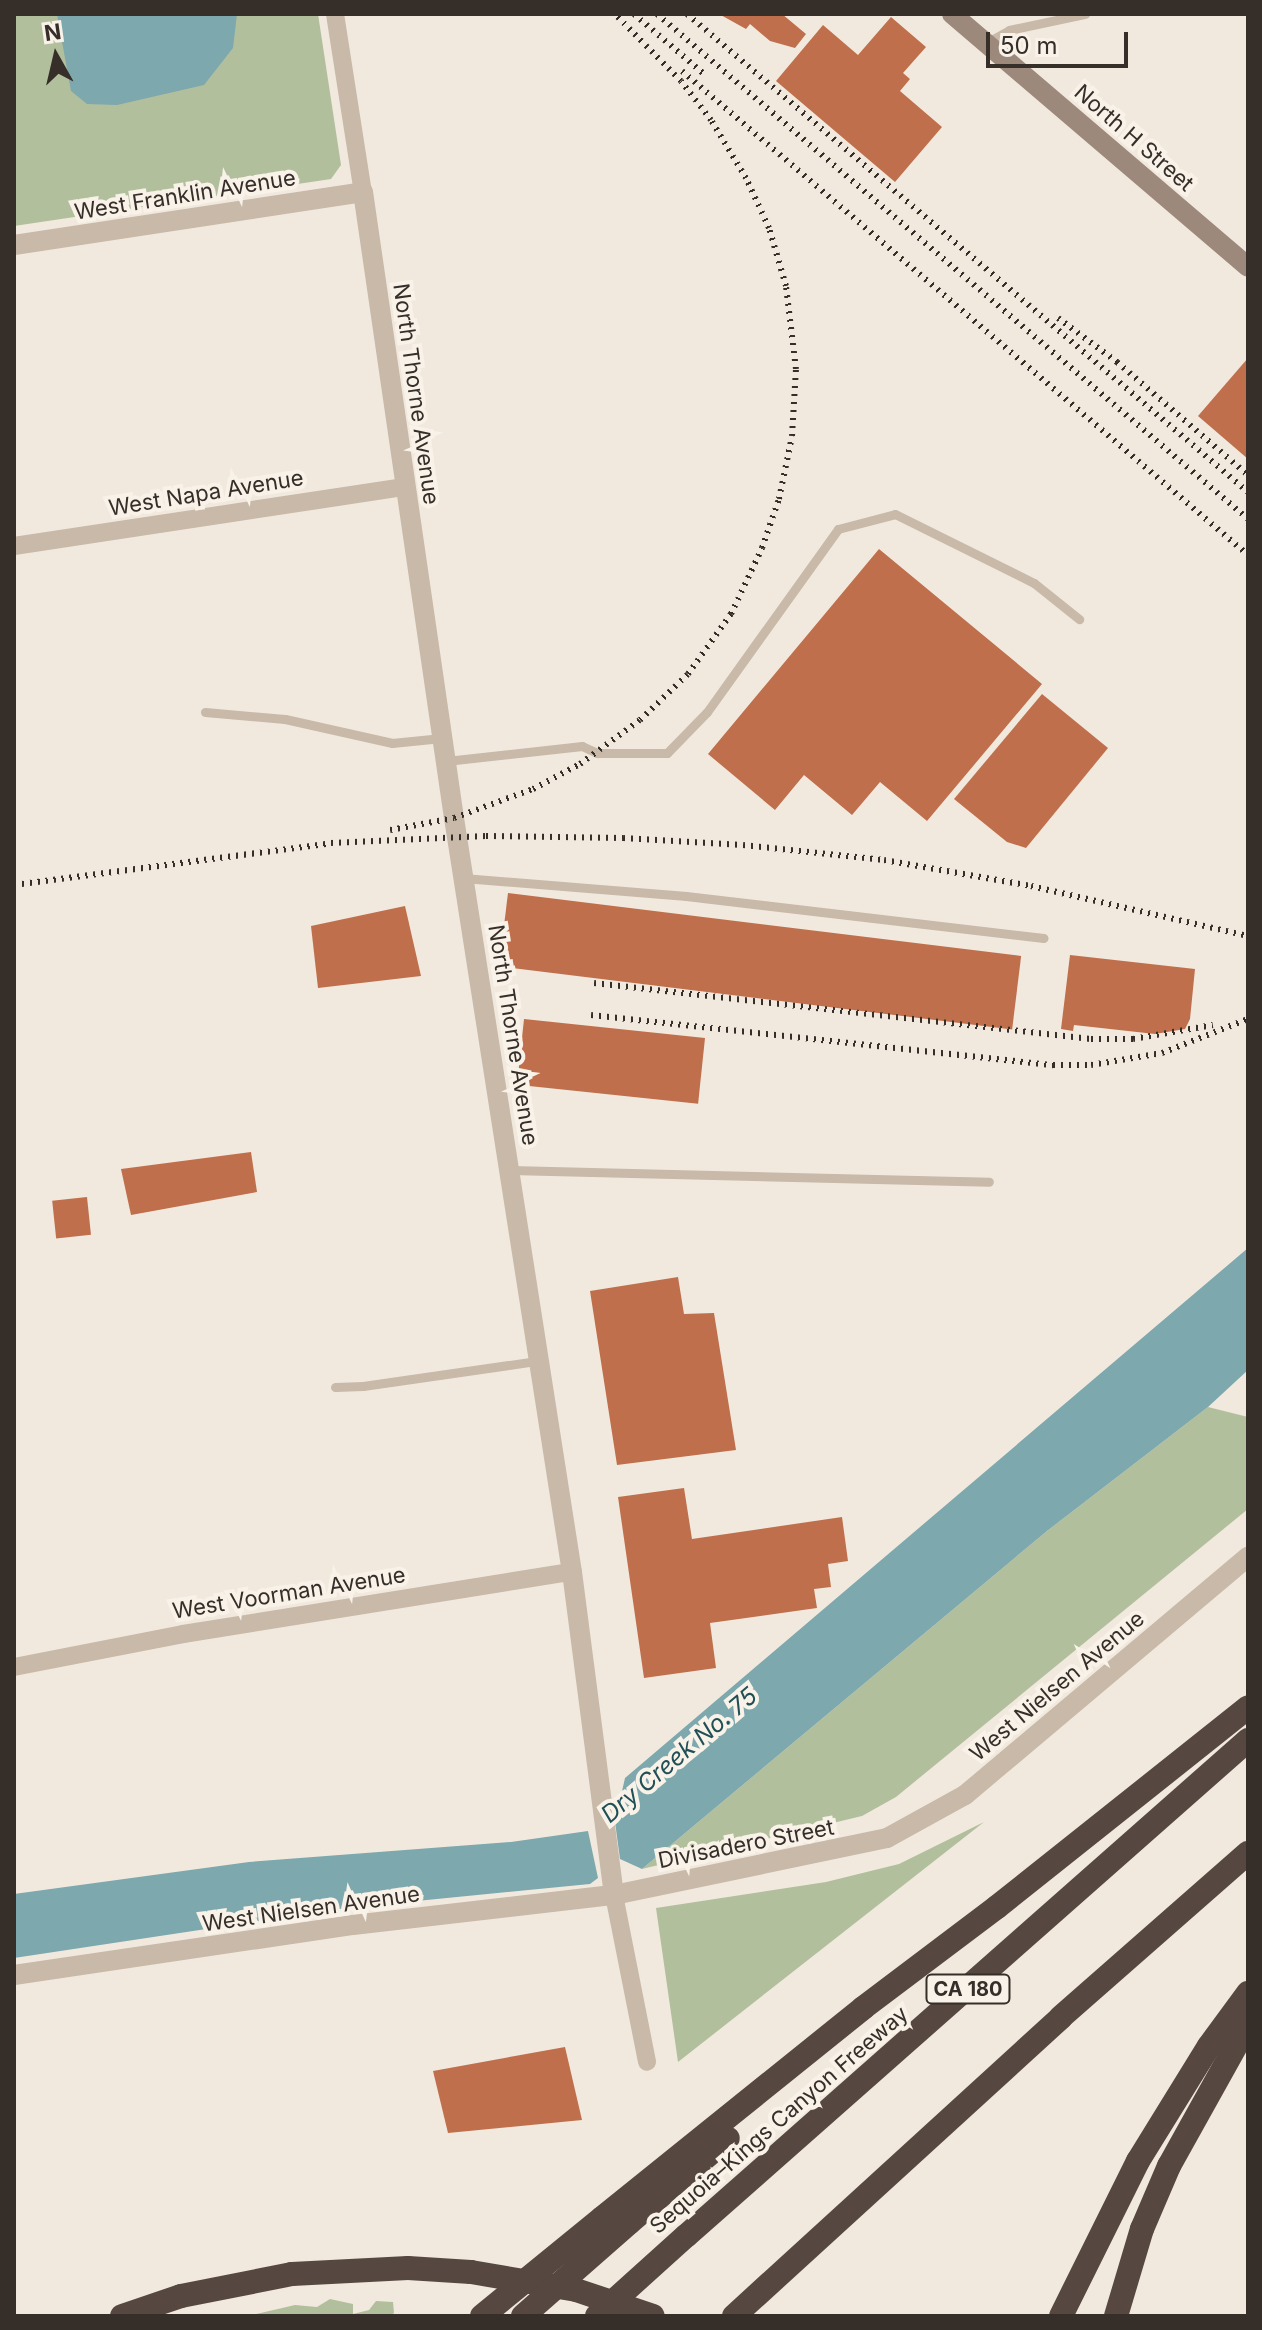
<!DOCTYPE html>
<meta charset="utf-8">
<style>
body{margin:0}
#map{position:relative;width:1262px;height:2330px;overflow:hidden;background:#f1e9dd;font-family:Inter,sans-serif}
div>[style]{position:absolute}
.green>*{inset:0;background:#b2bf9d}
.water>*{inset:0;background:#7da8ad}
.building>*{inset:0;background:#c06f4c;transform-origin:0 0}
.service>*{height:9px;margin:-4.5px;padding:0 4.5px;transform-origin:4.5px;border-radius:4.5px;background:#c8b9a9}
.minor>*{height:18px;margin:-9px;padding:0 9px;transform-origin:9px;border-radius:9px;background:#c8b9a9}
.tertiary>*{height:20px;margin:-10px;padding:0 10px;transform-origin:10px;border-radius:10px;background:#c8b9a9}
.secondary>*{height:20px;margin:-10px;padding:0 10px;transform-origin:10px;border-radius:10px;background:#9c897b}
.motorway>*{height:24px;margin:-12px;padding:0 12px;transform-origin:12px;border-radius:12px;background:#564840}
.rail>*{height:6px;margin-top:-3px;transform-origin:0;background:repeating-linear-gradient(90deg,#362e29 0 2px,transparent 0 8px)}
.motorway-bridge>*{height:24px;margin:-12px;padding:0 12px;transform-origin:12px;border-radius:12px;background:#564840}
span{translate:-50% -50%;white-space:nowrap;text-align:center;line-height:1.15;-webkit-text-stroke:8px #f9f2e9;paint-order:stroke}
.shield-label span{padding:2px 6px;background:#f9f2e9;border:2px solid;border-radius:6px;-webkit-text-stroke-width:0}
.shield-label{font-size:20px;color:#362e29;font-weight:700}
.street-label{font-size:22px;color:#362e29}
.water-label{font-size:24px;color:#204f55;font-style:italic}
.frame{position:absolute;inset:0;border:16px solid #362e29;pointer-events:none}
.north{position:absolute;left:16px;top:16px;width:80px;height:80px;-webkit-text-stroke:6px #f9f2e9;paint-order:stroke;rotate:352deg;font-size:22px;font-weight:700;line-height:32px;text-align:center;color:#362e29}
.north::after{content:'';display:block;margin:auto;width:28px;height:36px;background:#362e29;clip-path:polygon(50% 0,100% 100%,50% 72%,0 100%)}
.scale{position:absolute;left:986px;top:32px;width:142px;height:36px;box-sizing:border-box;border:4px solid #362e29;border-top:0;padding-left:10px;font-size:24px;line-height:28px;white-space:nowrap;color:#362e29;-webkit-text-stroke:6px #f9f2e9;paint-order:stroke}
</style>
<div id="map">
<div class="green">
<div style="clip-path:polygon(14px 14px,318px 14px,341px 165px,331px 179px,14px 226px)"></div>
<div style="clip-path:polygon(1208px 1407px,1248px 1417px,1248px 1509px,896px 1797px,862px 1816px,642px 1869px,1047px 1531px)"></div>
<div style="clip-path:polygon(984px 1822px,678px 2062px,656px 1908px,826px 1882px,899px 1864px)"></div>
<div style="clip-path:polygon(330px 2299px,353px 2304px,353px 2314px,369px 2310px,376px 2301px,393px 2302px,394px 2313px,390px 2316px,247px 2316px,295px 2305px,317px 2307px)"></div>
</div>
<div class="water">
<div style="clip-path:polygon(57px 14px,237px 14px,233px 48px,204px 85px,117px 105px,87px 104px,71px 91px)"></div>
<div style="clip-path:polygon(1248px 1248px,1248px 1370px,1208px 1407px,1047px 1531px,642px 1869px,620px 1859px,615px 1822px,625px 1778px)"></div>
<div style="clip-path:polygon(588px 1831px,598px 1878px,590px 1884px,346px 1908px,14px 1958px,14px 1894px,249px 1862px,511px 1842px)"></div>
</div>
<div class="building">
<div style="clip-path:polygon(719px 14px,782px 14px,806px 34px,795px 48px,770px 41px,750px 24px,746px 29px)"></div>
<div style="clip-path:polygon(891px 17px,926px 47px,903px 73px,910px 79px,900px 91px,942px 127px,895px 182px,776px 81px,823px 25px,858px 55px)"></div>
<div style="clip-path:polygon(1248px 358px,1248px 459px,1198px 416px)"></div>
<div style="clip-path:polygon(879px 549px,1042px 684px,927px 821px,880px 782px,852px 815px,804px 775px,775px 810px,708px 754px)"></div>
<div style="clip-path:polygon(1042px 694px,1108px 748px,1026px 848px,1007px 842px,954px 799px)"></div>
<div style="left:508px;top:893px;width:517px;height:74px;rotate:7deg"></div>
<div style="clip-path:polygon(405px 906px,421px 976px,318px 988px,311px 926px)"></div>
<div style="clip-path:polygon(1070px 955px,1195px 969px,1190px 1019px,1185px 1029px,1155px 1034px,1074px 1025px,1073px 1031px,1061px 1029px)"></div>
<div style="left:524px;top:1019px;width:182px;height:66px;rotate:6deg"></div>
<div style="clip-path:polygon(251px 1152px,257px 1192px,131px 1215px,121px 1169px)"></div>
<div style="left:87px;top:1197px;width:38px;height:35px;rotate:84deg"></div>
<div style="clip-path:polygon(678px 1277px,684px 1314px,714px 1313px,736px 1450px,617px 1465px,590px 1291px)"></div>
<div style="clip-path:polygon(684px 1488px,692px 1539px,842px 1517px,848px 1561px,828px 1564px,831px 1587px,814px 1589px,817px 1608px,710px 1623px,716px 1668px,644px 1678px,618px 1497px)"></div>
<div style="clip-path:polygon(565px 2047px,582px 2120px,448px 2133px,433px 2071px)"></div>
</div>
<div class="service">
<div style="left:986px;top:43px;width:26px;rotate:-29deg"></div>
<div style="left:1009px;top:30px;width:78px;rotate:-11.9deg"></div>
<div style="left:205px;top:712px;width:80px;rotate:5deg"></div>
<div style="left:285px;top:719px;width:110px;rotate:12.6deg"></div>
<div style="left:392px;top:743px;width:50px;rotate:-5.7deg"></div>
<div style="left:446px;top:761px;width:137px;rotate:-6.3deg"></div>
<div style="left:582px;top:746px;width:17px;rotate:25deg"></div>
<div style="left:597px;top:753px;width:70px"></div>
<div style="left:667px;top:753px;width:57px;rotate:-45.7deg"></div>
<div style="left:707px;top:712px;width:225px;rotate:-54.4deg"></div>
<div style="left:838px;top:529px;width:59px;rotate:-14.7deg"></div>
<div style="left:895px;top:514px;width:155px;rotate:26.4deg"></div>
<div style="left:1034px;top:583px;width:58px;rotate:38.7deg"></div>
<div style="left:463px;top:878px;width:224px;rotate:4.6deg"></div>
<div style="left:686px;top:896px;width:360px;rotate:6.7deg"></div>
<div style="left:510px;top:1170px;width:479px;rotate:1.4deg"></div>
<div style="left:335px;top:1387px;width:28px;rotate:-2deg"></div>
<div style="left:363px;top:1386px;width:176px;rotate:-8.2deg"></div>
</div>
<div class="minor">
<div style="left:335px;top:14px;width:180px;rotate:81.1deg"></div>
<div style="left:14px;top:546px;width:395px;rotate:-8.6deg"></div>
<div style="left:14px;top:1667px;width:172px;rotate:-11deg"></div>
<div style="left:183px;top:1634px;width:394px;rotate:-9.1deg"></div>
<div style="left:614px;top:1895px;width:170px;rotate:78.8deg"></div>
</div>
<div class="tertiary">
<div style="left:14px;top:245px;width:353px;rotate:-8.6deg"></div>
<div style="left:363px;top:192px;width:633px;rotate:81.73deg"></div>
<div style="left:454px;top:818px;width:763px;rotate:81.11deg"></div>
<div style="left:572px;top:1572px;width:326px;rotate:82.6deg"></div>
<div style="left:14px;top:1975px;width:343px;rotate:-8.4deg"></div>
<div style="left:353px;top:1925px;width:263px;rotate:-6.6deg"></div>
<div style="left:614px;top:1895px;width:279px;rotate:-11.8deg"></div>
<div style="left:887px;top:1838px;width:89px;rotate:-28.9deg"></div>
<div style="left:965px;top:1795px;width:370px;rotate:-40.1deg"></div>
</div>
<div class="secondary">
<div style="left:952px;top:14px;width:389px;rotate:40.5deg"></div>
</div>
<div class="motorway">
<div style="left:602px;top:2218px;width:335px;rotate:-38.8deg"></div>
<div style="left:863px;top:2008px;width:168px;rotate:-37deg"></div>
<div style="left:997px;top:1907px;width:321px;rotate:-38.5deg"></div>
<div style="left:629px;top:2223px;width:130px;rotate:-40.6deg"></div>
<div style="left:686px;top:2236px;width:750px;rotate:-41.43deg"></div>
<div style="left:122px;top:2316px;width:62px;rotate:-18.7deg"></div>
<div style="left:181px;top:2296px;width:113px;rotate:-11.2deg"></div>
<div style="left:292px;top:2274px;width:116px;rotate:-3deg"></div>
<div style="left:408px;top:2268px;width:63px;rotate:3.6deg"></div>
<div style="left:471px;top:2272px;width:107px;rotate:9.7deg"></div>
<div style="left:576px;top:2290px;width:81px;rotate:18.7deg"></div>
<div style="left:734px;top:2316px;width:443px;rotate:-42.4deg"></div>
<div style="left:1061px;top:2017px;width:249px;rotate:-41.3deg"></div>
<div style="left:1061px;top:2316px;width:173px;rotate:-63.6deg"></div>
<div style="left:1138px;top:2161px;width:135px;rotate:-58.3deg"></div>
<div style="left:1209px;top:2046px;width:66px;rotate:-53.7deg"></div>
<div style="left:1116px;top:2316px;width:91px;rotate:-73.4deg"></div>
<div style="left:1142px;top:2229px;width:69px;rotate:-66.8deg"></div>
<div style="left:1169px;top:2166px;width:162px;rotate:-60.9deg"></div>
</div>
<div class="rail">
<div style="left:634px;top:14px;width:92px;rotate:40.6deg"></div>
<div style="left:657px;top:14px;width:777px;rotate:40.51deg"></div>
<div style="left:687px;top:14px;width:737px;rotate:40.43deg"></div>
<div style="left:682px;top:71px;width:745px;rotate:40.53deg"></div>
<div style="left:1058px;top:318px;width:74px;rotate:36.7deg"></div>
<div style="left:1117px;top:362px;width:173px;rotate:40.8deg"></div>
<div style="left:390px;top:830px;width:65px;rotate:-10.6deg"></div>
<div style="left:454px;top:818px;width:84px;rotate:-20.2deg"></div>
<div style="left:533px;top:789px;width:53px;rotate:-28deg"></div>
<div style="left:580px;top:764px;width:74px;rotate:-36.3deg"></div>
<div style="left:640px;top:720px;width:66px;rotate:-43.8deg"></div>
<div style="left:688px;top:674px;width:74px;rotate:-54.4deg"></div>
<div style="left:731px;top:614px;width:73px;rotate:-64.8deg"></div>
<div style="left:762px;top:548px;width:52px;rotate:-70.9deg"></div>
<div style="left:779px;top:499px;width:64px;rotate:-78.3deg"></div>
<div style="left:792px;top:436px;width:67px;rotate:-86.6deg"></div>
<div style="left:796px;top:369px;width:84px;rotate:-96.9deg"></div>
<div style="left:786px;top:286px;width:60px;rotate:-106.3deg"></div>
<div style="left:769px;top:228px;width:55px;rotate:-114.7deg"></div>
<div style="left:746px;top:178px;width:68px;rotate:-121.1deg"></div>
<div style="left:711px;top:120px;width:49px;rotate:-127.6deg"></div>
<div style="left:681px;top:81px;width:94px;rotate:-134.6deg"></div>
<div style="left:14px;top:885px;width:320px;rotate:-7.5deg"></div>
<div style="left:331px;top:843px;width:155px;rotate:-2.6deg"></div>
<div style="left:486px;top:836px;width:137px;rotate:0.8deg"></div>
<div style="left:623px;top:838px;width:120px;rotate:3.3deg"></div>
<div style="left:743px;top:845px;width:142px;rotate:6.1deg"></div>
<div style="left:884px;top:860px;width:149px;rotate:10deg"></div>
<div style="left:1031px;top:886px;width:223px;rotate:13deg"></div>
<div style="left:594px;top:983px;width:500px;rotate:6.43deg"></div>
<div style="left:1091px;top:1039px;width:42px"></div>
<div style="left:1133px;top:1039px;width:81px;rotate:-9.9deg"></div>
<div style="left:591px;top:1015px;width:465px;rotate:6.2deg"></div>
<div style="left:1053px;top:1065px;width:38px"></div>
<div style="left:1091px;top:1065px;width:72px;rotate:-9.6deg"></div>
<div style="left:1162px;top:1053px;width:92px;rotate:-21.6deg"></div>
</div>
<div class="motorway-bridge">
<div style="left:482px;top:2316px;width:155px;rotate:-39.2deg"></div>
<div style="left:523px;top:2316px;width:141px;rotate:-41.3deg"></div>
<div style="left:597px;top:2316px;width:120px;rotate:-42deg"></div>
</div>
<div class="shield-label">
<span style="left:968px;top:1989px">CA 180</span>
</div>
<div class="street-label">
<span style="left:1134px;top:138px;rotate:41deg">North H Street</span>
<span style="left:185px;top:195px;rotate:-9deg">West Franklin Avenue</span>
<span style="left:416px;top:394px;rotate:82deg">North Thorne Avenue</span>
<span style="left:206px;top:493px;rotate:-9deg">West Napa Avenue</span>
<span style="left:513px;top:1035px;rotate:81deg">North Thorne Avenue</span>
<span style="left:289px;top:1593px;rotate:-9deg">West Voorman Avenue</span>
<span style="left:1057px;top:1686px;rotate:-40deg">West Nielsen Avenue</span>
<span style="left:746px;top:1844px;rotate:-11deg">Divisadero Street</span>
<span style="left:311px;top:1909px;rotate:-8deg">West Nielsen Avenue</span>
<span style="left:779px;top:2120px;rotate:-41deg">Sequoia–Kings Canyon Freeway</span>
</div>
<div class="water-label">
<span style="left:679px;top:1755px;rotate:-40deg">Dry Creek No. 75</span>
</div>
<div class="frame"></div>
<div class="north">N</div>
<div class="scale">50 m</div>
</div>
